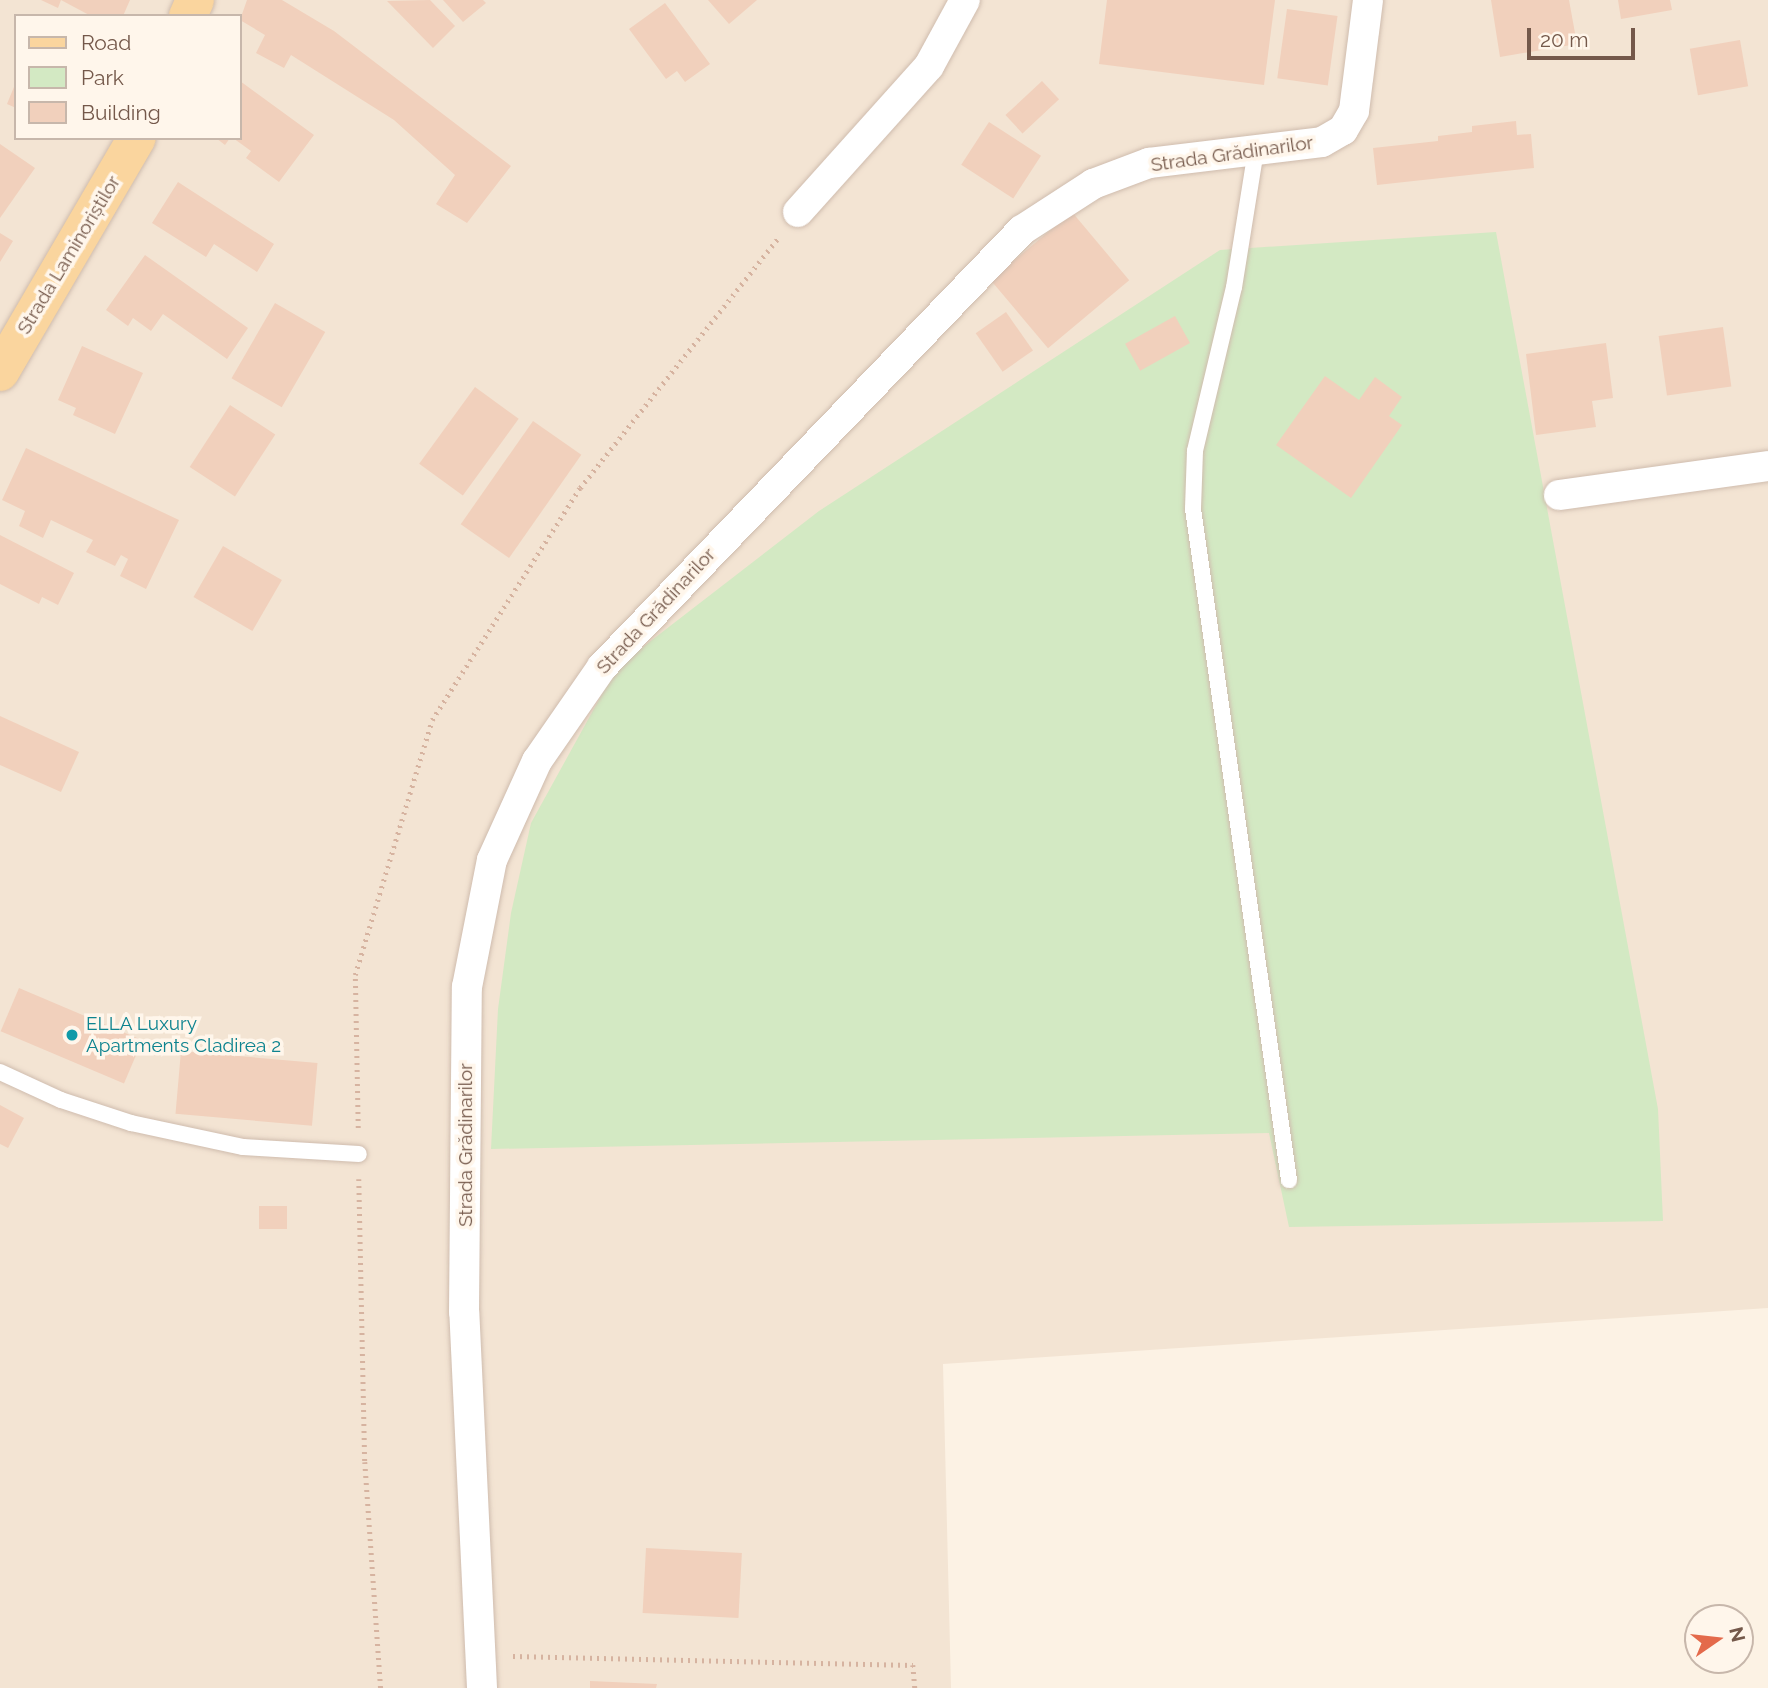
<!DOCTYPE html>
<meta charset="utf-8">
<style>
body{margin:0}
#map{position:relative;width:1768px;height:1688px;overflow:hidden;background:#fcf2e4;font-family:Raleway,sans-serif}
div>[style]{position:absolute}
.residential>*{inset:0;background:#f3e4d3}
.green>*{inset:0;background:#d3e9c3}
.building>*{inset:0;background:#f1d0bc;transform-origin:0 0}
.path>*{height:4.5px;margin-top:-2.25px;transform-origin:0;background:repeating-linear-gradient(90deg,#d6b3a0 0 2px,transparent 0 7px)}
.roads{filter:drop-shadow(0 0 2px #cfbcae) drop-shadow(0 0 2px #cfbcae)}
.lane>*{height:16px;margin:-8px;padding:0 8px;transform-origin:8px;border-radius:8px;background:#fff}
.street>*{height:30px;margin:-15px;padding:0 15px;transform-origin:15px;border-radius:15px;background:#fff}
.primary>*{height:38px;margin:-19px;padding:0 19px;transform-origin:19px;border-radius:19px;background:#fad59e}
.dots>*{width:19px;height:19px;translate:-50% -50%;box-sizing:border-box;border:4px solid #fff6eb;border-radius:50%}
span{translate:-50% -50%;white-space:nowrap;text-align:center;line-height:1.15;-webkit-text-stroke:7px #fff6eb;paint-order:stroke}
.street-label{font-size:19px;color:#74584a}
.culture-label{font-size:19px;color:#0d838f}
.left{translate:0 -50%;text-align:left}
.legend{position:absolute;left:14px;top:14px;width:228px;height:126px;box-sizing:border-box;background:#fff6eb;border:2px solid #c7b7ab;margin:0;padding:9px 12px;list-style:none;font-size:21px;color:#74584a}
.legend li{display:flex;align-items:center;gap:14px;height:35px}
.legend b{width:35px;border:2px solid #c7b7ab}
.north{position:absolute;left:1684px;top:1604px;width:70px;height:70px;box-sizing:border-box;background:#fff6eb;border:2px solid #c7b7ab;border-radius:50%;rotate:76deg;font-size:19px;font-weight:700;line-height:28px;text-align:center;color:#74584a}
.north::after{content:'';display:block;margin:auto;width:24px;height:32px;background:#e46a4b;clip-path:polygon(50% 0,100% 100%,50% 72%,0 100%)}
.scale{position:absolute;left:1527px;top:28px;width:108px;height:32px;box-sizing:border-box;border:4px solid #74584a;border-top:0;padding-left:9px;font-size:21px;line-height:24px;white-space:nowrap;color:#74584a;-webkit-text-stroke:5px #fff6eb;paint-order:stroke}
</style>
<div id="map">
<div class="residential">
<div style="clip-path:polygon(evenodd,0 0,1768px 0,1768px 1308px,943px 1364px,951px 1688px,0 1688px,0 0,16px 16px,240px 16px,240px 138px,16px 138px,16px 16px)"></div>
</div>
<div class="green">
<div style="clip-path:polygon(1496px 232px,1658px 1109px,1663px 1221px,1289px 1227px,1269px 1133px,491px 1149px,498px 1009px,511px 913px,531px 823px,617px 667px,819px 511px,1220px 250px)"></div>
</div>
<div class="building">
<div style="clip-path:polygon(41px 0,130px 0,123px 16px,91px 16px,61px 0,58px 8px)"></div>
<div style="clip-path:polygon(247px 0,282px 0,334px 31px,511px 166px,467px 223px,436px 204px,455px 175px,394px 120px,291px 55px,284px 68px,256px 53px,265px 35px,240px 20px)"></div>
<div style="clip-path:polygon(430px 0,455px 26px,433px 48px,387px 1px)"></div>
<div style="clip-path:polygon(443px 0,483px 0,486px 3px,463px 22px)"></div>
<div style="clip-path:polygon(708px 0,757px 0,729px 24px)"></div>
<div style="clip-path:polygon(1107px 0,1275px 0,1264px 85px,1099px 64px)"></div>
<div style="clip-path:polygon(1491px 0,1569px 0,1577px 44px,1500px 57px)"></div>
<div style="clip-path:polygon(1618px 0,1670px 0,1672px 10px,1621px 19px)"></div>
<div style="clip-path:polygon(665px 3px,710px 64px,685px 82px,677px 71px,666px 79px,629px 29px)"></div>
<div style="left:1287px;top:9px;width:51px;height:70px;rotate:8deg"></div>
<div style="left:1740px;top:40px;width:47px;height:51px;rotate:80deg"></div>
<div style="clip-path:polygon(240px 81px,314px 135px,279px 182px,246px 158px,251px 151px,233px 138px,240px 138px)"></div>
<div style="left:1042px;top:81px;width:25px;height:50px;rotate:47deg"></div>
<div style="clip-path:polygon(16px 82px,16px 108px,7px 104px)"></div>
<div style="clip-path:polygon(1516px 121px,1517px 135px,1531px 134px,1534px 168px,1377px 185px,1373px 148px,1438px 141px,1438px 136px,1472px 132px,1472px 126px)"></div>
<div style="left:989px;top:122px;width:62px;height:51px;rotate:33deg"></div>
<div style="clip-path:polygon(216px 138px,230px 138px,225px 145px)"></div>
<div style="clip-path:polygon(0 144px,35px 168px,0 218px)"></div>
<div style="clip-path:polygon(178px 182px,274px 244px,257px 272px,214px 244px,206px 257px,152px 223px)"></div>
<div style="left:1072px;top:212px;width:89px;height:106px;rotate:50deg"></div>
<div style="clip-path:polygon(0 233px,13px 241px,0 262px)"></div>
<div style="clip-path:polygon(145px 255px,248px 328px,227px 359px,163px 314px,151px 331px,133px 318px,128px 326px,106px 310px)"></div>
<div style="left:275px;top:303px;width:58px;height:87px;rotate:30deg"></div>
<div style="left:1006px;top:312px;width:47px;height:37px;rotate:55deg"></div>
<div style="left:1175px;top:316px;width:31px;height:57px;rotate:61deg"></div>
<div style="left:1723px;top:327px;width:60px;height:65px;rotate:82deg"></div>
<div style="clip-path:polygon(1606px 343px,1613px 398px,1592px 401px,1596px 427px,1536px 435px,1526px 354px)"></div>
<div style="clip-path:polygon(82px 346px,143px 373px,115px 434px,73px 415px,76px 408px,58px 400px)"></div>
<div style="clip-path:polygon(1325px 376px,1359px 400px,1375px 377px,1402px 397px,1389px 416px,1402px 425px,1351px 498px,1276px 445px)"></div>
<div style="left:475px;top:387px;width:54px;height:95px;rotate:36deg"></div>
<div style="left:230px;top:405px;width:54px;height:74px;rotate:33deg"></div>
<div style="left:533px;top:421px;width:59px;height:126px;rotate:35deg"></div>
<div style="clip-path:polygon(26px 448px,179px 520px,146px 589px,120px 576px,128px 559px,121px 555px,115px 566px,86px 552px,93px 540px,51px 520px,43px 538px,19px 526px,25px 511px,2px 500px)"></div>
<div style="clip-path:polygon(0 535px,74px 573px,58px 605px,42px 597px,39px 604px,0 584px)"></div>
<div style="left:223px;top:546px;width:68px;height:59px;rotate:30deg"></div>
<div style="clip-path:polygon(0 716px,79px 752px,61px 792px,0 765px)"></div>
<div style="left:19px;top:988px;width:134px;height:47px;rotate:23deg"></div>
<div style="left:181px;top:1051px;width:137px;height:63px;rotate:5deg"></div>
<div style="clip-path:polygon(0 1105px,24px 1118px,8px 1148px,0 1144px)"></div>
<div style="left:259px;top:1206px;width:28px;height:23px"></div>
<div style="left:646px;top:1548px;width:96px;height:65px;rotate:3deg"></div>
<div style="clip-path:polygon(590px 1681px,657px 1684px,656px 1688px,590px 1688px)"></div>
</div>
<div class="path">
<div style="left:358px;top:1128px;width:153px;rotate:-91.1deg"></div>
<div style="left:355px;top:975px;width:266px;rotate:-73.2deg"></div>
<div style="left:432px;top:720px;width:275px;rotate:-57.5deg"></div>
<div style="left:580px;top:488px;width:319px;rotate:-51.6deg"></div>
<div style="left:359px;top:1179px;width:283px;rotate:88.8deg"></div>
<div style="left:365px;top:1462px;width:227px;rotate:86deg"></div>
<div style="left:513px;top:1656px;width:400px;rotate:1.3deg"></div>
<div style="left:913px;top:1665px;width:23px;rotate:85deg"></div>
</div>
<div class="roads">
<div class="lane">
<div style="left:1256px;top:150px;width:139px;rotate:99.1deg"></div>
<div style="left:1234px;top:287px;width:169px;rotate:103.4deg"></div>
<div style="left:1195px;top:451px;width:58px;rotate:92deg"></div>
<div style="left:1193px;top:509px;width:678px;rotate:81.86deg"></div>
<div style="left:0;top:1072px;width:67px;rotate:24.7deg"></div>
<div style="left:61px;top:1100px;width:74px;rotate:18.2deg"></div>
<div style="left:131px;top:1123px;width:115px;rotate:12.1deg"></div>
<div style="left:243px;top:1147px;width:116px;rotate:3.5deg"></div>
</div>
<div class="street">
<div style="left:798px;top:212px;width:196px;rotate:-48.1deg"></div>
<div style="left:929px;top:66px;width:75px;rotate:-61.4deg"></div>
<div style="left:1559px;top:495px;width:211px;rotate:-7.9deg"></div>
<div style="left:482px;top:1688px;width:376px;rotate:-92.7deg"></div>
<div style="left:464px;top:1312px;width:325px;rotate:-89.5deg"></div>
<div style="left:467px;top:987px;width:129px;rotate:-78.9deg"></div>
<div style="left:492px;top:860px;width:109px;rotate:-65.6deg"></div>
<div style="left:537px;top:761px;width:114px;rotate:-55.3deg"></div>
<div style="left:602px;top:667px;width:606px;rotate:-46.14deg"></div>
<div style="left:1022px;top:230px;width:85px;rotate:-32.9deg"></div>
<div style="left:1093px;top:184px;width:60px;rotate:-20.6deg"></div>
<div style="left:1149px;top:163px;width:174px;rotate:-6.9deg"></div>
<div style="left:1322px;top:142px;width:24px;rotate:-30deg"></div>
<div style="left:1343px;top:130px;width:22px;rotate:-60deg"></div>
<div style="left:1354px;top:111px;width:112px;rotate:-82.8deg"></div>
</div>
<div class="primary">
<div style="left:188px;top:16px;width:17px;rotate:-66deg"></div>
<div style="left:0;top:372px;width:271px;rotate:-59.7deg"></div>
</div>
</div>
<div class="dots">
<div style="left:72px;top:1035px;background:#0f9aa8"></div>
</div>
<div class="street-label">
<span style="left:1232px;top:154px;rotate:-8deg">Strada Grădinarilor</span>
<span style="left:69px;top:255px;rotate:-59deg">Strada Laminoriștilor</span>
<span style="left:656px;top:611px;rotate:-47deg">Strada Grădinarilor</span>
<span style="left:466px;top:1145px;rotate:-90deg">Strada Grădinarilor</span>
</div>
<div class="culture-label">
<span class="left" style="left:86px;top:1035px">ELLA Luxury<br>Apartments Cladirea 2</span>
</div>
<ul class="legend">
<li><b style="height:9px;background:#fad59e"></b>Road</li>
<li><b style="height:19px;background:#d3e9c3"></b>Park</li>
<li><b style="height:19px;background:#f1d0bc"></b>Building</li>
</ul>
<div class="north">N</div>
<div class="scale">20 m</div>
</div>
